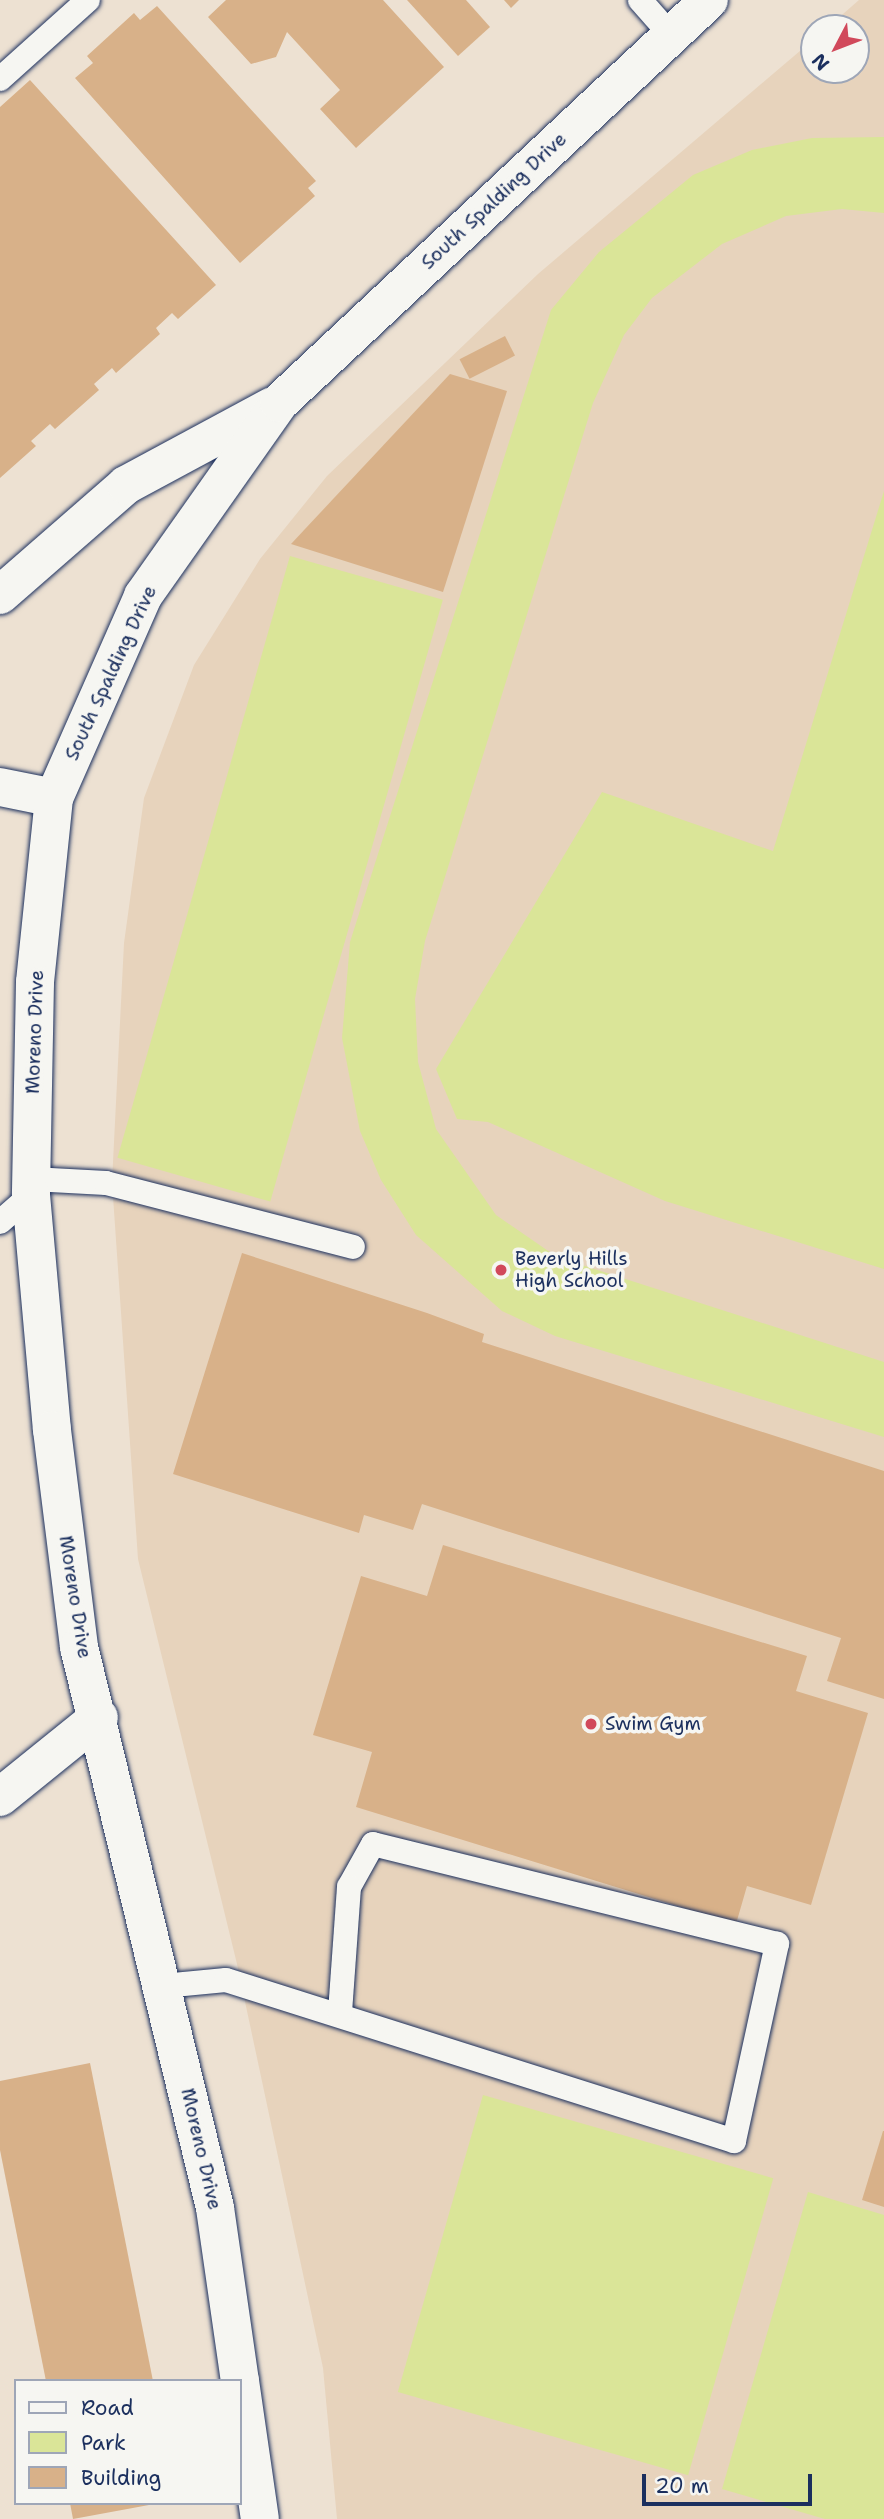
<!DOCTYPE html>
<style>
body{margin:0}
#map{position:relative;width:884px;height:2519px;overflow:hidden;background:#ede1d2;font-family:"Shantell Sans",sans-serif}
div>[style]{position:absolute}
.built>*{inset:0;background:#e7d3bc}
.green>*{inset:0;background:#dae598;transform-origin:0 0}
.building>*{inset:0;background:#d8b189;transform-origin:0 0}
.roads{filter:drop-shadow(0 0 2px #1b2f5e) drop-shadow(0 0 2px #1b2f5e)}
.service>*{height:24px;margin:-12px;padding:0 12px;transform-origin:12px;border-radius:12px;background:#f6f6f2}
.minor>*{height:38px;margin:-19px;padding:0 19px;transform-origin:19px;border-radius:19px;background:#f6f6f2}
.tertiary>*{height:38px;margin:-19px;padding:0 19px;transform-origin:19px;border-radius:19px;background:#f6f6f2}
.dots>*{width:19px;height:19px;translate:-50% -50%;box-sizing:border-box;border:4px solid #f6f6f2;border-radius:50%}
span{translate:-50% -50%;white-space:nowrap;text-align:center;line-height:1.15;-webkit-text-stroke:7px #f6f6f2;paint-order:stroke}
.street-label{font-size:19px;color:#1b2f5e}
.poi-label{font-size:19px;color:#1b2f5e}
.left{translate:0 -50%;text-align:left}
.legend{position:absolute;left:14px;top:2379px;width:228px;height:126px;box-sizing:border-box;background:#f6f6f2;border:2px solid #9ea6b7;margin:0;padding:9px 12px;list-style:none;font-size:21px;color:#1b2f5e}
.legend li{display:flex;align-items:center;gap:14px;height:35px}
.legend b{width:35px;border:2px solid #9ea6b7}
.north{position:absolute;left:800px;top:14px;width:70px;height:70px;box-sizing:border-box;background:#f6f6f2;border:2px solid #9ea6b7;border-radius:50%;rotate:228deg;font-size:19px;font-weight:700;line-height:28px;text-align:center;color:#1b2f5e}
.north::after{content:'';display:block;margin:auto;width:24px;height:32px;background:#d1495b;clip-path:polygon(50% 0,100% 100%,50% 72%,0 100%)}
.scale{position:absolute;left:642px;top:2474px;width:170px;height:32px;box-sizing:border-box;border:4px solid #1b2f5e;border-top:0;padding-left:9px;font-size:21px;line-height:24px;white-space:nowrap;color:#1b2f5e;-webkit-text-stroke:5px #f6f6f2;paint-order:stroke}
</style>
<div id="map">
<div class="built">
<div style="clip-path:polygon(859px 0,884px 0,884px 2519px,337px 2519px,323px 2368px,237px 1964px,138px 1559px,112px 1182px,124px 943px,144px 798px,194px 665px,260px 559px,327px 476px,538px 274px,814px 39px,814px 70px,856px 70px,856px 28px,827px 28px)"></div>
</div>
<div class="green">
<div style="clip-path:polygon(884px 137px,884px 213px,842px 209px,786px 216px,722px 244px,652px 298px,624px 335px,593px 403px,425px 941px,415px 999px,418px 1062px,436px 1129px,496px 1215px,557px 1257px,884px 1362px,884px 1437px,555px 1336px,502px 1311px,416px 1235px,381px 1180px,360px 1131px,342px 1038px,350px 942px,551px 310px,599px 252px,693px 175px,752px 150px,812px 138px)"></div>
<div style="clip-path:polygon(884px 491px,884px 1269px,665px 1201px,488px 1122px,457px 1119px,436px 1069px,602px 792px,773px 851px)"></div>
<div style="left:290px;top:556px;width:159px;height:626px;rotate:16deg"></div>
<div style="left:483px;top:2095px;width:302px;height:309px;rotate:16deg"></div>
<div style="clip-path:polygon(808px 2192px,884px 2215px,884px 2519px,825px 2519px,722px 2489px)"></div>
</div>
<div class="building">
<div style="clip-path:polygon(226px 0,383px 0,444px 67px,356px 148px,320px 109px,340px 90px,287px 32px,276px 57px,251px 64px,208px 17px)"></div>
<div style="clip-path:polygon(407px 0,466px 0,490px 27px,458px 56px)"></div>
<div style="clip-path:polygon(504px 0,519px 0,511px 8px)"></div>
<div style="clip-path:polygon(157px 6px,316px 181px,308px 188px,315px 196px,240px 263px,75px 78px,93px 63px,87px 56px,134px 13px,140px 20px)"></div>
<div style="clip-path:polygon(30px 80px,216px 285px,178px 319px,172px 313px,156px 328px,160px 334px,116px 373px,112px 368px,94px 384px,99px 390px,55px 429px,50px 424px,31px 441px,36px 446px,0 478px,0 107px)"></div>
<div style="left:505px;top:336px;width:22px;height:51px;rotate:63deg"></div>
<div style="clip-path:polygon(450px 374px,507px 391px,443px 592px,291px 544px)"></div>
<div style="clip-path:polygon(242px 1253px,427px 1313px,484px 1334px,482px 1342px,884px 1471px,884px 1699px,827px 1681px,841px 1638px,422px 1504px,413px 1530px,364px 1515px,359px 1533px,173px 1474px)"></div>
<div style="clip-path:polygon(443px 1545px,807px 1656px,796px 1691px,868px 1713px,811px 1905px,747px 1886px,736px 1924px,356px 1807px,372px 1752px,313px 1735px,361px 1576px,427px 1596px)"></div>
<div style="clip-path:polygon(90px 2063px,153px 2381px,46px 2381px,0 2150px,0 2081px)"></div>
<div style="clip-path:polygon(883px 2131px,884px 2131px,884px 2207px,862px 2200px)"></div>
<div style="clip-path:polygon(70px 2503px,149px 2503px,149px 2505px,73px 2519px)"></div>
</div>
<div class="roads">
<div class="service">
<div style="left:640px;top:0;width:47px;rotate:48.5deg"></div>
<div style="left:0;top:79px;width:118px;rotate:-41.9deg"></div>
<div style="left:32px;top:1179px;width:74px;rotate:3.1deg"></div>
<div style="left:106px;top:1183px;width:255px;rotate:14.5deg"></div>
<div style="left:0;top:1222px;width:41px;rotate:-41.1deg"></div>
<div style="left:163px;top:1986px;width:63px;rotate:-5.4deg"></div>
<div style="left:226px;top:1980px;width:533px;rotate:17.58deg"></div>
<div style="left:734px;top:2141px;width:202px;rotate:-77.7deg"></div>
<div style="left:777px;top:1944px;width:416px;rotate:-166.1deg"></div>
<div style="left:373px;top:1844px;width:49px;rotate:119.2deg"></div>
<div style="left:349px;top:1887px;width:126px;rotate:94.1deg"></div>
</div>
<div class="minor">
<div style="left:0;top:1797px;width:127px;rotate:-38.9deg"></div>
</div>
<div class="tertiary">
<div style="left:0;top:595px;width:167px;rotate:-41.1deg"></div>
<div style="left:126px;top:485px;width:165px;rotate:-28.3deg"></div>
<div style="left:0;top:787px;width:55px;rotate:11.5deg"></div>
<div style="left:54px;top:798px;width:221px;rotate:-66.2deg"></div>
<div style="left:143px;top:596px;width:236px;rotate:-54.8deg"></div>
<div style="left:279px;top:403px;width:589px;rotate:-43.14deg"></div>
<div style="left:54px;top:798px;width:185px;rotate:95.9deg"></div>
<div style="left:35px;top:982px;width:213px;rotate:91.1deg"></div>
<div style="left:31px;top:1195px;width:236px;rotate:84.9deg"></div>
<div style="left:52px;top:1430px;width:219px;rotate:82.9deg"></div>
<div style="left:79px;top:1647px;width:577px;rotate:76.37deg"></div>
<div style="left:215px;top:2208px;width:175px;rotate:81.8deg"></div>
<div style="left:240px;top:2381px;width:139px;rotate:81.8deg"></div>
</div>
</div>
<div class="dots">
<div style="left:501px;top:1270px;background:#d1495b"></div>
<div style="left:591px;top:1724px;background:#d1495b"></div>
</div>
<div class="street-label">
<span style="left:494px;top:201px;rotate:-43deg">South Spalding Drive</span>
<span style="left:111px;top:673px;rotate:-65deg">South Spalding Drive</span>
<span style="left:35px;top:1032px;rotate:-88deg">Moreno Drive</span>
<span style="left:75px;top:1597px;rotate:81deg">Moreno Drive</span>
<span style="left:201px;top:2149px;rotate:77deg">Moreno Drive</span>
</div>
<div class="poi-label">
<span class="left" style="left:515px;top:1270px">Beverly Hills<br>High School</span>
<span class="left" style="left:605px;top:1724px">Swim Gym</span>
</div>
<ul class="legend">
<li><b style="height:9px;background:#f6f6f2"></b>Road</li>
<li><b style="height:19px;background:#dae598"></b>Park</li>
<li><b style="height:19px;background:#d8b189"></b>Building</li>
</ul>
<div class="north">N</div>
<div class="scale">20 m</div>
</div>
